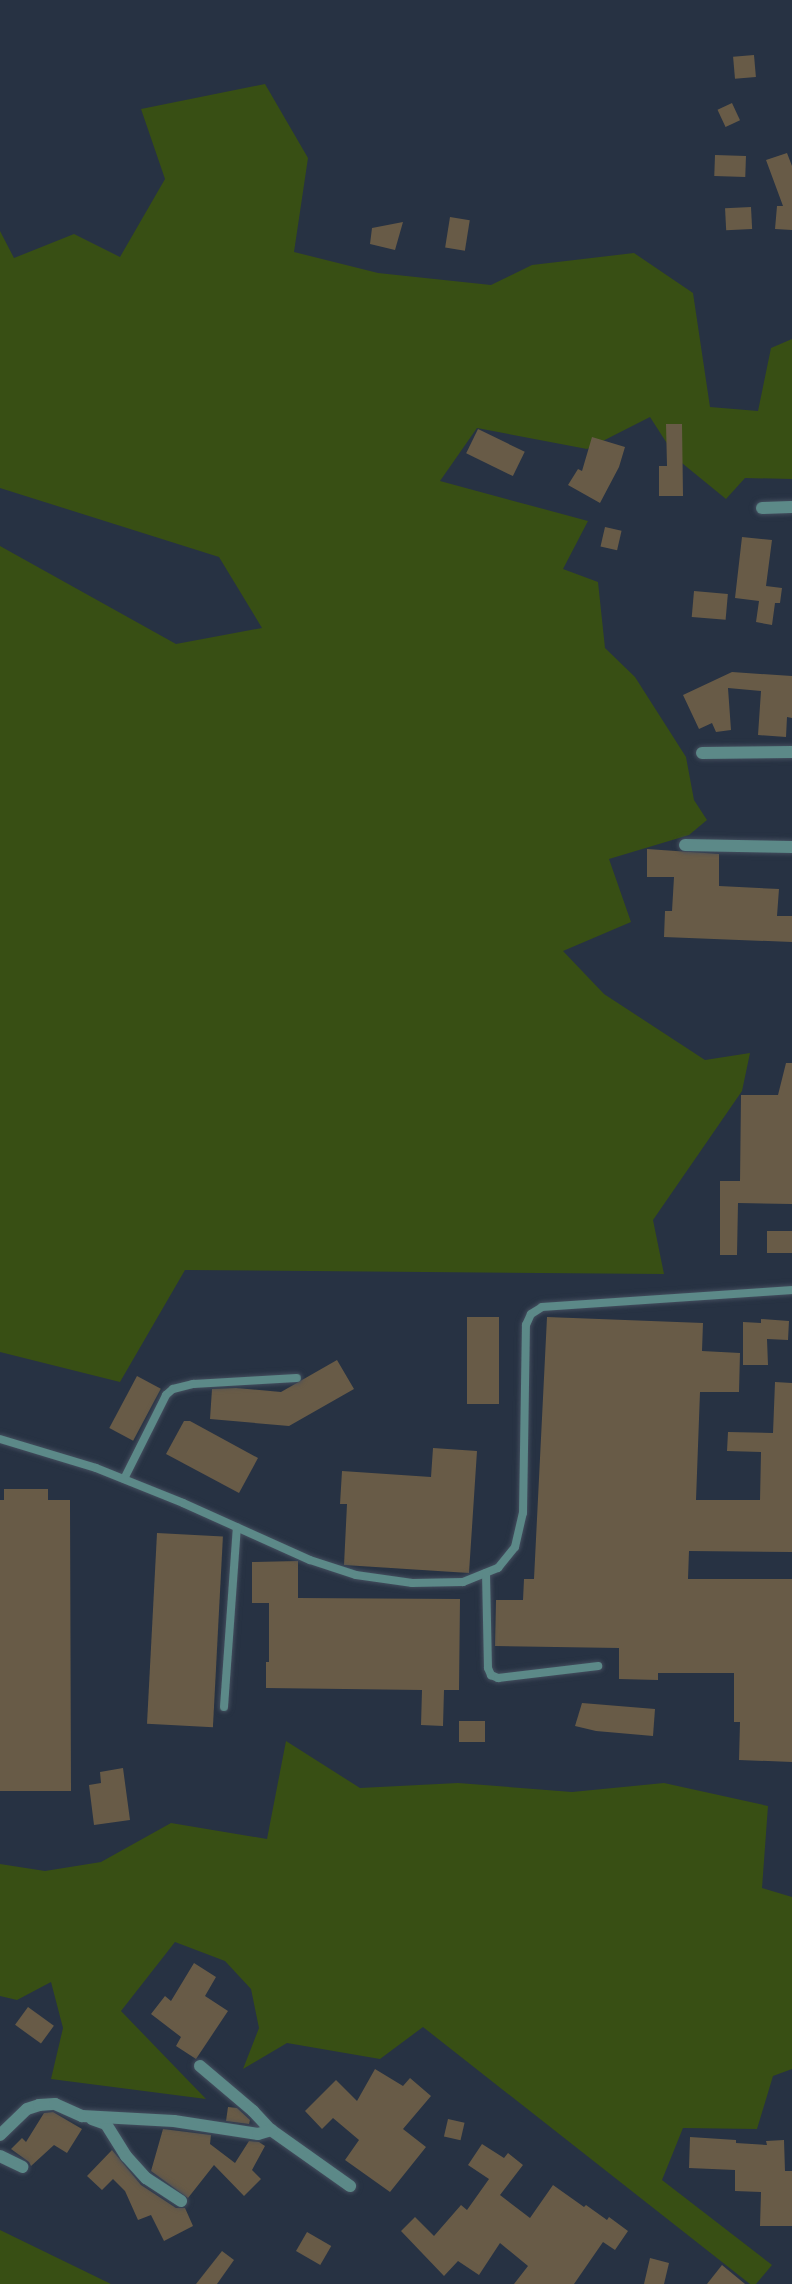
<!DOCTYPE html>
<html>
<head>
<meta charset="utf-8">
<style>
	body { margin:0 }
	#map { position:relative; width:792px; height:2284px; overflow:hidden; background:#273243; font-family:Arial,sans-serif }
	div>[style] { position:absolute }
	.green>* { inset:0; background:#384f14 }
	.building>* { inset:0; background:#685b47; transform-origin:0 0 }
	.roads { filter:drop-shadow(0 0 2px #444e5e) drop-shadow(0 0 2px #444e5e) }
	.lane>* { height:8px; margin:-4px; padding:0 4px; transform-origin:4px; border-radius:4px; background:#5c8988 }
	.street>* { height:12px; margin:-6px; padding:0 6px; transform-origin:6px; border-radius:6px; background:#5c8988 }
	span { translate:-50% -50%; white-space:nowrap; text-align:center; line-height:1.15; -webkit-text-stroke:6px #141a21; paint-order:stroke }
</style>
</head>
<body>
<div id="map">
	<div class="green">
		<div style="clip-path:polygon(265px 84px,308px 158px,294px 252px,378px 273px,491px 285px,532px 265px,634px 253px,693px 293px,710px 407px,758px 411px,771px 348px,792px 339px,792px 479px,745px 478px,726px 499px,677px 459px,650px 417px,587px 449px,477px 428px,440px 481px,588px 521px,563px 569px,598px 582px,605px 648px,635px 677px,686px 757px,694px 800px,707px 820px,689px 835px,609px 859px,631px 922px,563px 951px,604px 994px,705px 1060px,750px 1053px,742px 1091px,653px 1220px,664px 1274px,185px 1270px,120px 1382px,0 1352px,0 546px,176px 644px,262px 628px,219px 557px,0 488px,0 231px,14px 258px,74px 234px,120px 257px,165px 179px,141px 109px)"></div>
		<div style="clip-path:polygon(286px 1741px,360px 1788px,458px 1783px,572px 1792px,664px 1783px,768px 1806px,762px 1888px,792px 1897px,792px 2069px,773px 2076px,757px 2129px,683px 2128px,662px 2180px,772px 2265px,756px 2284px,750px 2284px,423px 2027px,380px 2059px,287px 2043px,243px 2069px,259px 2028px,251px 1989px,225px 1961px,175px 1942px,121px 2011px,206px 2099px,51px 2079px,63px 2028px,51px 1982px,17px 2000px,0 1996px,0 1864px,45px 1871px,101px 1862px,171px 1823px,267px 1839px)"></div>
		<div style="clip-path:polygon(0 2230px,111px 2284px,0 2284px)"></div>
	</div>
	<div class="building">
		<div style="left:754px;top:55px;width:22px;height:21px;rotate:85deg"></div>
		<div style="left:732px;top:103px;width:19px;height:16px;rotate:65deg"></div>
		<div style="clip-path:polygon(787px 153px,792px 166px,792px 230px,775px 229px,777px 206px,783px 206px,766px 160px)"></div>
		<div style="left:715px;top:155px;width:31px;height:21px;rotate:2deg"></div>
		<div style="left:751px;top:207px;width:22px;height:26px;rotate:87deg"></div>
		<div style="left:450px;top:217px;width:20px;height:31px;rotate:9deg"></div>
		<div style="clip-path:polygon(403px 222px,395px 250px,370px 244px,372px 228px)"></div>
		<div style="clip-path:polygon(666px 424px,682px 424px,683px 496px,659px 496px,659px 466px,667px 466px)"></div>
		<div style="left:478px;top:429px;width:52px;height:27px;rotate:26deg"></div>
		<div style="clip-path:polygon(592px 437px,625px 447px,619px 467px,600px 503px,568px 485px,578px 469px,582px 471px)"></div>
		<div style="left:605px;top:527px;width:17px;height:20px;rotate:13deg"></div>
		<div style="clip-path:polygon(742px 537px,772px 540px,766px 586px,782px 588px,780px 603px,775px 603px,772px 625px,756px 622px,759px 601px,735px 598px)"></div>
		<div style="left:694px;top:591px;width:34px;height:26px;rotate:5deg"></div>
		<div style="clip-path:polygon(732px 672px,792px 676px,792px 718px,787px 717px,786px 737px,758px 735px,761px 691px,728px 688px,731px 730px,716px 732px,712px 723px,699px 729px,683px 695px)"></div>
		<div style="clip-path:polygon(647px 849px,719px 854px,719px 886px,779px 889px,777px 916px,792px 916px,792px 942px,664px 937px,665px 911px,672px 911px,674px 877px,647px 877px)"></div>
		<div style="clip-path:polygon(786px 1063px,792px 1063px,792px 1204px,738px 1203px,737px 1255px,720px 1255px,720px 1181px,740px 1181px,741px 1095px,778px 1095px)"></div>
		<div style="left:767px;top:1231px;width:25px;height:22px"></div>
		<div style="left:467px;top:1317px;width:32px;height:87px"></div>
		<div style="clip-path:polygon(547px 1317px,703px 1323px,702px 1351px,740px 1353px,739px 1392px,700px 1392px,696px 1500px,760px 1500px,761px 1452px,727px 1451px,728px 1432px,773px 1433px,775px 1382px,792px 1383px,792px 1552px,689px 1551px,688px 1579px,792px 1579px,792px 1762px,739px 1760px,740px 1722px,734px 1722px,734px 1673px,658px 1673px,658px 1680px,619px 1679px,619px 1648px,495px 1646px,496px 1600px,523px 1600px,524px 1579px,534px 1579px)"></div>
		<div style="clip-path:polygon(761px 1319px,789px 1321px,788px 1340px,767px 1339px,768px 1365px,743px 1365px,743px 1322px,761px 1323px)"></div>
		<div style="clip-path:polygon(337px 1360px,354px 1389px,289px 1426px,210px 1419px,212px 1389px,236px 1388px,281px 1392px)"></div>
		<div style="left:137px;top:1376px;width:27px;height:59px;rotate:28deg"></div>
		<div style="clip-path:polygon(184px 1421px,190px 1421px,258px 1458px,239px 1493px,166px 1454px)"></div>
		<div style="clip-path:polygon(433px 1448px,477px 1451px,469px 1573px,344px 1565px,347px 1504px,340px 1504px,342px 1471px,431px 1477px)"></div>
		<div style="clip-path:polygon(4px 1489px,48px 1489px,48px 1500px,70px 1500px,71px 1791px,0 1791px,0 1500px,4px 1500px)"></div>
		<div style="left:157px;top:1533px;width:66px;height:191px;rotate:3deg"></div>
		<div style="clip-path:polygon(298px 1561px,298px 1598px,460px 1599px,459px 1690px,444px 1690px,443px 1726px,421px 1725px,422px 1690px,266px 1688px,266px 1662px,269px 1662px,269px 1603px,252px 1603px,252px 1562px)"></div>
		<div style="clip-path:polygon(582px 1703px,655px 1709px,653px 1736px,596px 1731px,575px 1726px)"></div>
		<div style="left:459px;top:1721px;width:26px;height:21px"></div>
		<div style="clip-path:polygon(123px 1768px,130px 1820px,94px 1825px,89px 1785px,101px 1783px,100px 1772px)"></div>
		<div style="clip-path:polygon(194px 1963px,216px 1977px,205px 1996px,228px 2011px,196px 2059px,176px 2046px,181px 2037px,151px 2014px,165px 1996px,171px 2001px)"></div>
		<div style="left:28px;top:2007px;width:32px;height:22px;rotate:36deg"></div>
		<div style="clip-path:polygon(375px 2069px,403px 2086px,410px 2078px,431px 2096px,403px 2129px,426px 2147px,390px 2192px,345px 2160px,359px 2140px,333px 2118px,322px 2129px,305px 2111px,336px 2080px,357px 2101px)"></div>
		<div style="clip-path:polygon(228px 2107px,237px 2108px,250px 2120px,249px 2124px,226px 2121px)"></div>
		<div style="clip-path:polygon(53px 2112px,82px 2129px,67px 2153px,54px 2145px,31px 2166px,29px 2162px,11px 2149px,22px 2138px,26px 2142px,44px 2113px)"></div>
		<div style="left:448px;top:2119px;width:17px;height:18px;rotate:13deg"></div>
		<div style="clip-path:polygon(163px 2129px,211px 2135px,210px 2144px,235px 2163px,249px 2141px,259px 2142px,265px 2146px,252px 2170px,261px 2179px,244px 2196px,214px 2165px,188px 2198px,151px 2171px)"></div>
		<div style="clip-path:polygon(690px 2137px,736px 2140px,736px 2143px,767px 2145px,766px 2141px,784px 2140px,785px 2171px,792px 2171px,792px 2226px,760px 2226px,761px 2192px,735px 2191px,735px 2170px,689px 2168px)"></div>
		<div style="clip-path:polygon(482px 2144px,504px 2158px,508px 2153px,523px 2165px,500px 2195px,530px 2218px,553px 2185px,584px 2207px,586px 2205px,607px 2220px,609px 2217px,628px 2231px,615px 2250px,603px 2242px,574px 2284px,514px 2284px,528px 2266px,500px 2243px,479px 2275px,458px 2261px,444px 2276px,401px 2231px,415px 2217px,434px 2236px,461px 2205px,467px 2210px,489px 2179px,468px 2165px)"></div>
		<div style="clip-path:polygon(112px 2150px,141px 2185px,176px 2208px,185px 2208px,193px 2226px,164px 2241px,151px 2215px,138px 2220px,125px 2191px,113px 2179px,102px 2190px,87px 2176px)"></div>
		<div style="left:307px;top:2232px;width:28px;height:22px;rotate:30deg"></div>
		<div style="clip-path:polygon(222px 2251px,234px 2260px,217px 2284px,196px 2284px)"></div>
		<div style="clip-path:polygon(650px 2258px,669px 2263px,664px 2284px,644px 2284px)"></div>
		<div style="clip-path:polygon(722px 2265px,745px 2284px,707px 2284px)"></div>
	</div>
	<div class="roads">
		<div class="lane">
			<div style="left:0;top:1439px;width:100px;rotate:16.8deg"></div>
			<div style="left:96px;top:1468px;width:94px;rotate:21.9deg"></div>
			<div style="left:183px;top:1503px;width:139px;rotate:24.2deg"></div>
			<div style="left:310px;top:1560px;width:48px;rotate:18.1deg"></div>
			<div style="left:356px;top:1575px;width:57px;rotate:8.1deg"></div>
			<div style="left:412px;top:1583px;width:51px;rotate:-1.1deg"></div>
			<div style="left:463px;top:1582px;width:38px;rotate:-22deg"></div>
			<div style="left:498px;top:1568px;width:27px;rotate:-51deg"></div>
			<div style="left:515px;top:1547px;width:35px;rotate:-77deg"></div>
			<div style="left:523px;top:1513px;width:188px;rotate:-89.1deg"></div>
			<div style="left:526px;top:1325px;width:12px;rotate:-66deg"></div>
			<div style="left:531px;top:1314px;width:13px;rotate:-32deg"></div>
			<div style="left:542px;top:1307px;width:251px;rotate:-3.9deg"></div>
			<div style="left:124px;top:1479px;width:94px;rotate:-63.4deg"></div>
			<div style="left:166px;top:1395px;width:9px;rotate:-41deg"></div>
			<div style="left:173px;top:1389px;width:21px;rotate:-14deg"></div>
			<div style="left:193px;top:1384px;width:104px;rotate:-3.3deg"></div>
			<div style="left:486px;top:1573px;width:95px;rotate:88.8deg"></div>
			<div style="left:488px;top:1668px;width:8px;rotate:67deg"></div>
			<div style="left:491px;top:1675px;width:8px;rotate:23deg"></div>
			<div style="left:498px;top:1678px;width:101px;rotate:-6.8deg"></div>
			<div style="left:224px;top:1707px;width:180px;rotate:-85.9deg"></div>
		</div>
		<div class="street">
			<div style="left:762px;top:508px;width:30px;rotate:-2deg"></div>
			<div style="left:702px;top:753px;width:90px;rotate:-0.6deg"></div>
			<div style="left:685px;top:845px;width:107px;rotate:1.1deg"></div>
			<div style="left:200px;top:2066px;width:70px;rotate:40.3deg"></div>
			<div style="left:253px;top:2111px;width:26px;rotate:47deg"></div>
			<div style="left:271px;top:2130px;width:97px;rotate:35.3deg"></div>
			<div style="left:92px;top:2119px;width:15px;rotate:20deg"></div>
			<div style="left:106px;top:2124px;width:38px;rotate:58deg"></div>
			<div style="left:126px;top:2156px;width:30px;rotate:48deg"></div>
			<div style="left:146px;top:2178px;width:42px;rotate:33.3deg"></div>
			<div style="left:0;top:2135px;width:37px;rotate:-44deg"></div>
			<div style="left:27px;top:2109px;width:13px;rotate:-18deg"></div>
			<div style="left:39px;top:2105px;width:16px;rotate:-4deg"></div>
			<div style="left:55px;top:2104px;width:30px;rotate:24deg"></div>
			<div style="left:82px;top:2116px;width:92px;rotate:3.1deg"></div>
			<div style="left:174px;top:2121px;width:85px;rotate:8.8deg"></div>
			<div style="left:258px;top:2134px;width:14px;rotate:-17deg"></div>
			<div style="left:0;top:2156px;width:25px;rotate:26deg"></div>
		</div>
	</div>
</div>
</body>
</html>
